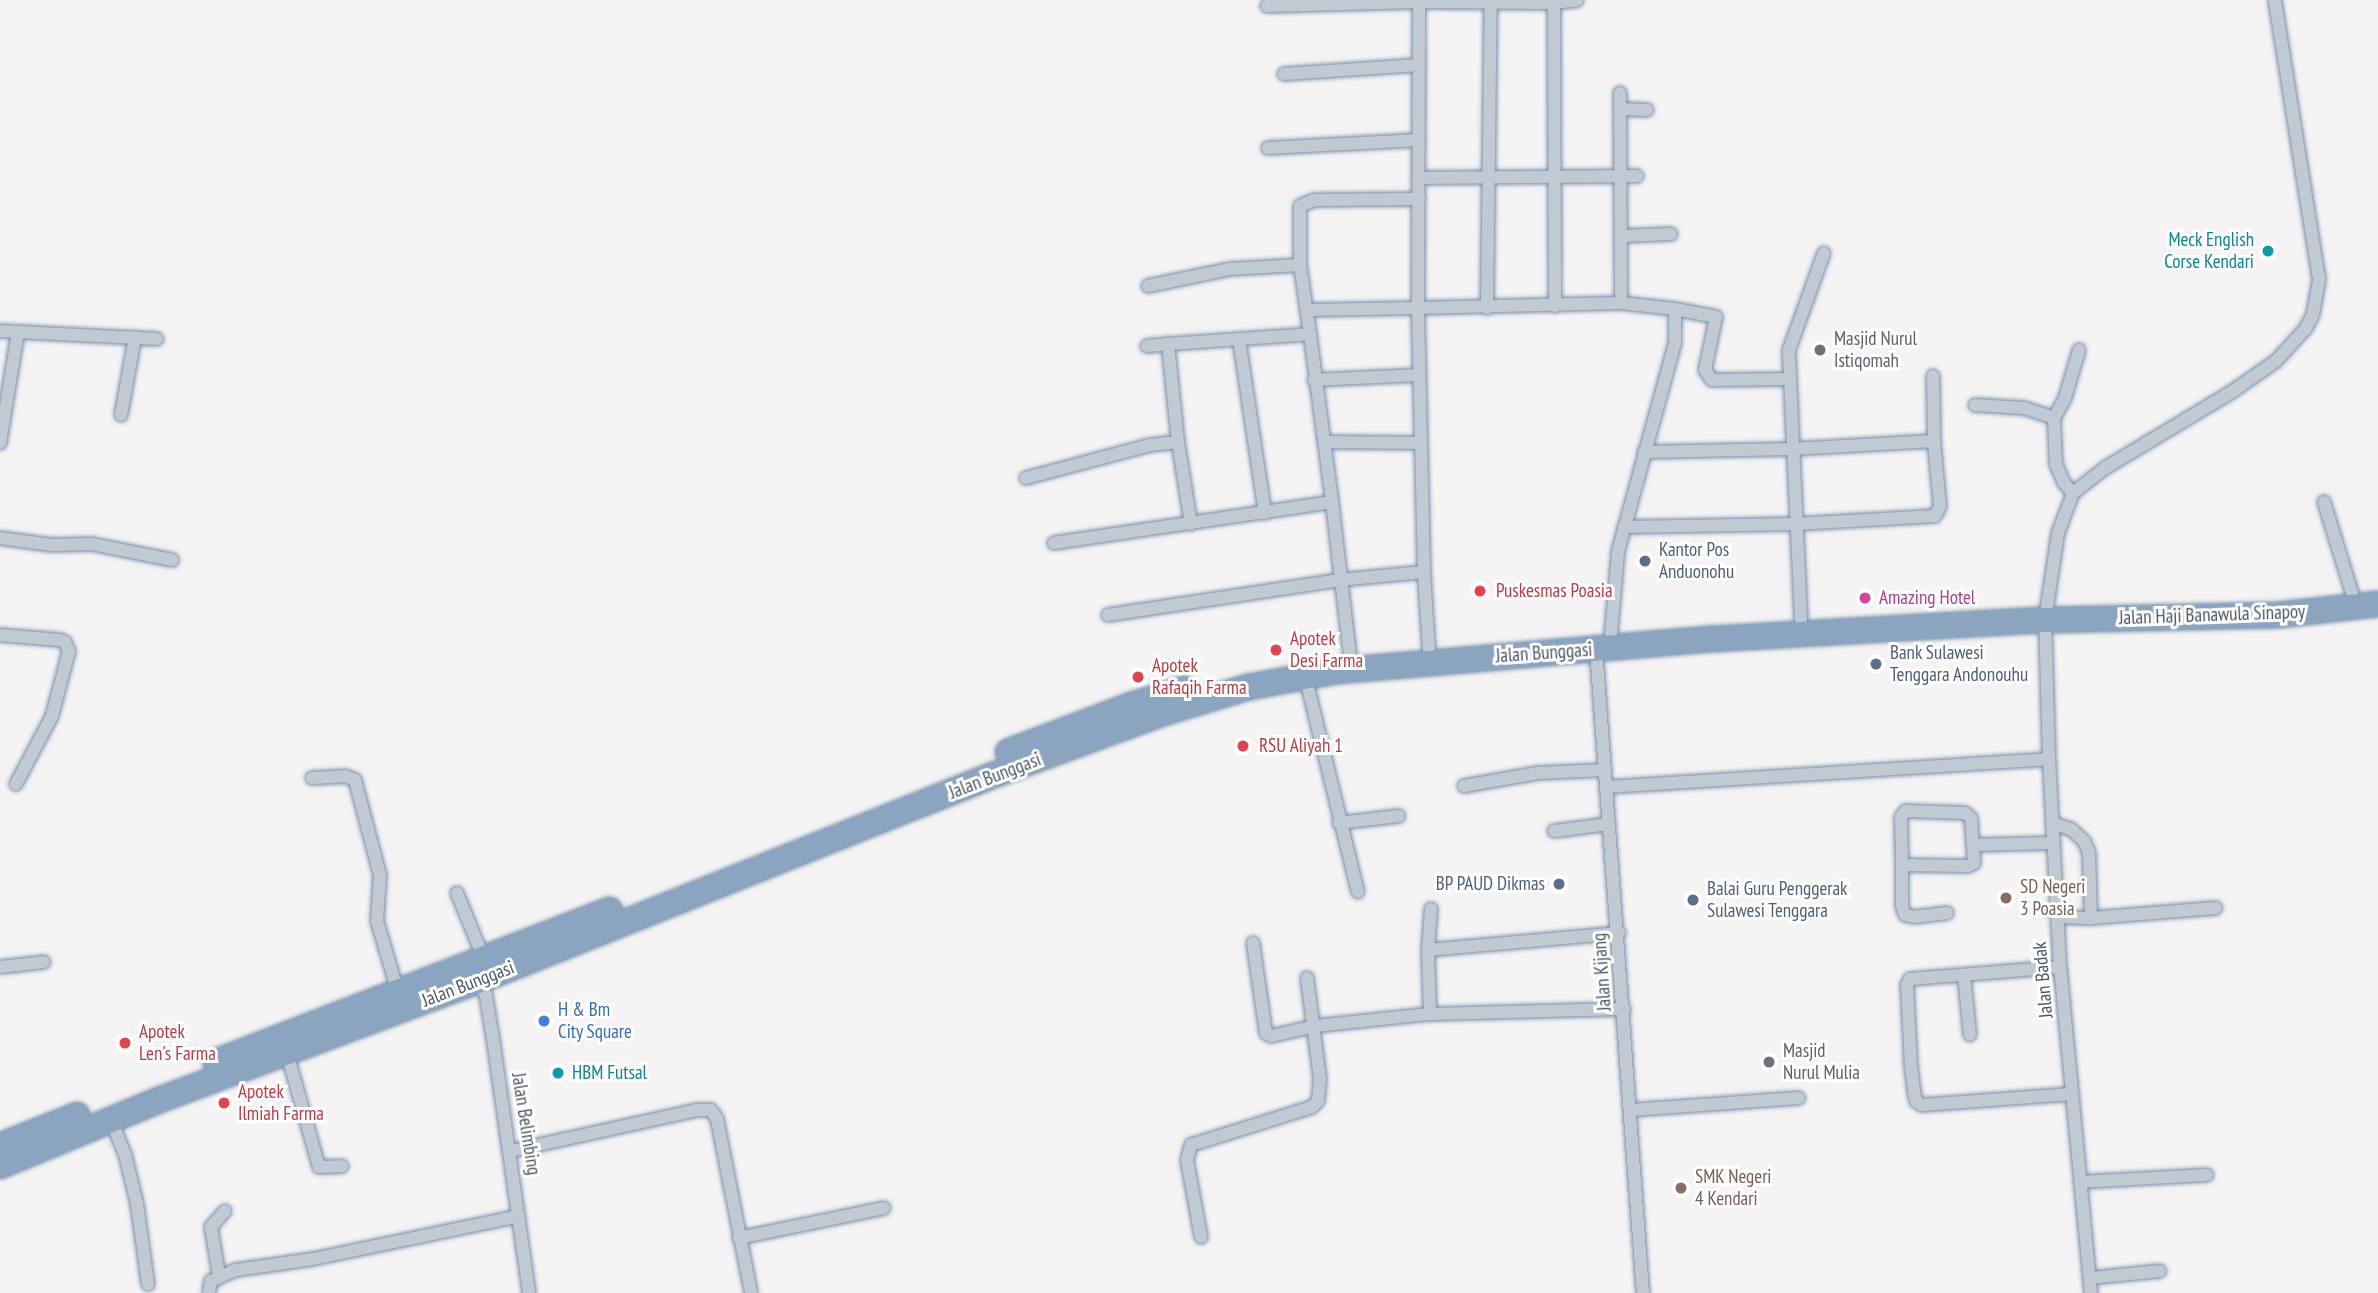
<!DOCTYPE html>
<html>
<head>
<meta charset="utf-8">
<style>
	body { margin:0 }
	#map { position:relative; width:2378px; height:1293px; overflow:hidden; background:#f5f3f3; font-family:"PT Sans Narrow",sans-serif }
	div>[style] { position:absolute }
	.roads { filter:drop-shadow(0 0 2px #7690ad) drop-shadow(0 0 2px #7690ad) }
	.street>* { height:12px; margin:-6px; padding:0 6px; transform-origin:6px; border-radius:6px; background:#c1cad2 }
	.highway>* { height:24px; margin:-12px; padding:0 12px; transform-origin:12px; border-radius:12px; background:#8ba5c1 }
	.dots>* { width:19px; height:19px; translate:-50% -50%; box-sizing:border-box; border:4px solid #fff; border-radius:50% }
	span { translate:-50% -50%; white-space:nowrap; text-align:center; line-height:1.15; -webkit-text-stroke:6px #fff; paint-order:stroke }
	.culture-label { font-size:19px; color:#0d838f }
	.right { translate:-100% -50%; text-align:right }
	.left { translate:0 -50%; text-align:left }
	.worship-label { font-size:19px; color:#5b616d }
	.service-label { font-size:19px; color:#4e5e75 }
	.health-label { font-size:19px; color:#be3a42 }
	.hotel-label { font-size:19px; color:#b23c85 }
	.street-label { font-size:19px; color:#4a5661 }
	.education-label { font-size:19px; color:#785e54 }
	.shop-label { font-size:19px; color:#366cbe }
</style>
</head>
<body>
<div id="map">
	<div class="roads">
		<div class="street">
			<div style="left:1554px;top:3px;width:303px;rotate:89.8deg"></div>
			<div style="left:1267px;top:6px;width:152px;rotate:-1.5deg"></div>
			<div style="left:1419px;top:2px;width:135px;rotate:0.4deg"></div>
			<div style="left:1554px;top:3px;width:23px;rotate:-7deg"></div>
			<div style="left:1284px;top:74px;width:135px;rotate:-3.8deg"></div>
			<div style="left:1620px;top:93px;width:210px;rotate:89.7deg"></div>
			<div style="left:1620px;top:109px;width:27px;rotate:2deg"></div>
			<div style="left:1268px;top:148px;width:151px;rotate:-3deg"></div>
			<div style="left:1419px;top:178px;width:218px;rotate:-0.5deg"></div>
			<div style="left:1621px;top:236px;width:50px;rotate:-2.3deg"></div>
			<div style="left:1148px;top:286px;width:84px;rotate:-11.7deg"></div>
			<div style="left:1230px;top:269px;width:70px;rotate:-3.3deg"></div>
			<div style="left:1487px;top:308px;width:308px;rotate:-89.3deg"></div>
			<div style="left:1675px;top:309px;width:42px;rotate:11deg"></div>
			<div style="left:1716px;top:317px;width:54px;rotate:101.7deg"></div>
			<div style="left:1705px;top:370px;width:12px;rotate:55deg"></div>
			<div style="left:1712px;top:380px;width:78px;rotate:-0.7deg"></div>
			<div style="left:1307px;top:310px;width:111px;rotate:-1deg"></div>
			<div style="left:1418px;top:308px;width:308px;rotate:-89.8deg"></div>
			<div style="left:0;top:331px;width:157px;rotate:2.9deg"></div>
			<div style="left:1310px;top:334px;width:70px;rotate:-98.2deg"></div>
			<div style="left:1300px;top:265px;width:59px;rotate:-90deg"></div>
			<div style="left:1300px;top:206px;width:15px;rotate:-23deg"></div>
			<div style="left:1314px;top:200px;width:105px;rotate:-0.5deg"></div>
			<div style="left:1239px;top:339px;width:176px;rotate:81.5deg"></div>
			<div style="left:1147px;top:346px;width:21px;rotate:-5deg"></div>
			<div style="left:1933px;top:376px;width:65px;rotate:89.1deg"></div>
			<div style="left:1314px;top:380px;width:105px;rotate:-2.7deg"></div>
			<div style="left:1975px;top:405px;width:49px;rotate:3.5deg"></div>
			<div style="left:2024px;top:408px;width:32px;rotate:18deg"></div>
			<div style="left:121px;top:415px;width:79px;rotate:-79.8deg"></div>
			<div style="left:1178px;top:442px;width:99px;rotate:-95.8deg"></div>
			<div style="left:1168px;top:344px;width:142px;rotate:-4deg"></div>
			<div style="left:1310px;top:334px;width:169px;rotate:82.5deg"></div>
			<div style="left:1324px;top:442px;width:97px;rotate:0.6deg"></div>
			<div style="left:0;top:443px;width:112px;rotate:-80.8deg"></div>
			<div style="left:1026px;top:478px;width:128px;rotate:-14.9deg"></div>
			<div style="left:1150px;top:445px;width:28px;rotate:-6deg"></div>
			<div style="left:1178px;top:442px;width:83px;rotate:81deg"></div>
			<div style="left:2073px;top:493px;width:13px;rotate:-132deg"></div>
			<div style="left:2064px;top:483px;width:21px;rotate:-113deg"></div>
			<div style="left:2056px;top:464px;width:46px;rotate:-92.5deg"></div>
			<div style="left:2054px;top:418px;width:23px;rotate:-61deg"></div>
			<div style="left:2065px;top:398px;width:50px;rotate:-73.7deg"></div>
			<div style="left:2324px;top:502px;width:98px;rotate:72.9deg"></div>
			<div style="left:1624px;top:527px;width:172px;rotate:-1deg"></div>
			<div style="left:1796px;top:524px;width:139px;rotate:-3.3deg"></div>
			<div style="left:1935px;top:516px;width:11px;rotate:-63deg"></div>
			<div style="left:1940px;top:506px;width:65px;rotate:-95.3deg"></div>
			<div style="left:1934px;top:441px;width:143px;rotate:176.8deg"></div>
			<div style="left:1791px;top:449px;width:147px;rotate:178.8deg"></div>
			<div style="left:0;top:538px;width:52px;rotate:7.7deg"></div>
			<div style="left:52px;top:545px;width:40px;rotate:-1.4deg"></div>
			<div style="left:92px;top:544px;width:82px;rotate:11.3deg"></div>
			<div style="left:1054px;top:543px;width:281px;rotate:-8.4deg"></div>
			<div style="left:1332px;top:502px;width:155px;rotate:83.3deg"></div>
			<div style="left:1108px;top:615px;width:234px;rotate:-8.6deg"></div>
			<div style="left:1339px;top:580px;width:85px;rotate:-5.4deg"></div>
			<div style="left:1801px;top:619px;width:269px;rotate:-92.6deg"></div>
			<div style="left:1789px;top:350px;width:103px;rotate:-70.2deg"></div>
			<div style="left:0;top:635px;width:60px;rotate:4.8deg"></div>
			<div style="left:60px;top:640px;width:5px;rotate:22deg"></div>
			<div style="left:65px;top:642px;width:10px;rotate:66deg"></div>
			<div style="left:69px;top:651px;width:67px;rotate:104.7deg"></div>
			<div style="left:52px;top:716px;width:77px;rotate:117.9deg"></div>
			<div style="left:1596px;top:649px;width:646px;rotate:85.83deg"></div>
			<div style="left:1429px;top:650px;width:78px;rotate:-93.7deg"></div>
			<div style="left:1424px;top:572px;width:264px;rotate:-91.3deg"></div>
			<div style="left:1418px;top:308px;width:203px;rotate:-1.4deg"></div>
			<div style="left:1621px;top:303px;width:54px;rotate:6.3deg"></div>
			<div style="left:1675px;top:309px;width:34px;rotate:90deg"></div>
			<div style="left:1675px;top:343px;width:217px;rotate:105.3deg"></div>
			<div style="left:1618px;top:552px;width:81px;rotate:94.9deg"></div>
			<div style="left:1305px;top:675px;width:223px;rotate:76.3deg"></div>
			<div style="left:312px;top:778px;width:33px;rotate:-3deg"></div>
			<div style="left:345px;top:776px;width:11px;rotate:22deg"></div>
			<div style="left:355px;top:780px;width:98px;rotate:75.3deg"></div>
			<div style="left:380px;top:875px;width:46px;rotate:93.7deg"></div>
			<div style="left:377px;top:921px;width:74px;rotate:73.5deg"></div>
			<div style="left:1464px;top:786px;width:75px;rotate:-10deg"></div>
			<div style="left:1538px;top:773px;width:67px;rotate:-2.6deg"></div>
			<div style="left:1607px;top:787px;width:443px;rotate:-3.6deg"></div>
			<div style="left:1339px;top:823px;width:60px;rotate:-6.7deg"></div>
			<div style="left:2052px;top:823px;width:20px;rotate:18deg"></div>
			<div style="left:2071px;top:829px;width:18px;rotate:43deg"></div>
			<div style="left:2084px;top:841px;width:13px;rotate:67deg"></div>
			<div style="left:2089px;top:853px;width:65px;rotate:88.2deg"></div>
			<div style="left:2091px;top:918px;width:125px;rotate:-4.6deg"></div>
			<div style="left:1554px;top:831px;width:55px;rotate:-7.3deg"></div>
			<div style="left:1902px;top:865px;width:48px;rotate:-91.2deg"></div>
			<div style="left:1901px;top:817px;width:8px;rotate:-50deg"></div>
			<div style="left:1906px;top:811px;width:59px;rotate:1.9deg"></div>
			<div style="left:1965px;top:813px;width:8px;rotate:40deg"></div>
			<div style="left:1971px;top:818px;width:27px;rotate:86deg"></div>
			<div style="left:457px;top:893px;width:71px;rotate:67.8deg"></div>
			<div style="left:1431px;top:909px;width:41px;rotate:94.2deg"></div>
			<div style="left:1428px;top:950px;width:192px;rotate:-5.1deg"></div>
			<div style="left:1947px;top:913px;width:31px;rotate:173deg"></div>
			<div style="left:1916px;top:917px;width:11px;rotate:-170deg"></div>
			<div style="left:1905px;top:915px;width:9px;rotate:-108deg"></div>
			<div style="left:1902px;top:906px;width:41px;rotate:-90deg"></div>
			<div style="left:1902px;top:865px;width:66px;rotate:0.9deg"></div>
			<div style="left:1968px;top:866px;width:7px;rotate:-27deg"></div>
			<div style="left:1974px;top:863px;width:18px;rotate:-93deg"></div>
			<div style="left:1973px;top:845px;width:80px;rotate:-1.4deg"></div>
			<div style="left:2057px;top:917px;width:34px;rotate:2deg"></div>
			<div style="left:1253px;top:943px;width:91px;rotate:81.8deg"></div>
			<div style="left:1266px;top:1033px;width:6px;rotate:31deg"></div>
			<div style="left:1271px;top:1036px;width:45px;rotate:-12.8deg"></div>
			<div style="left:1315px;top:1026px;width:116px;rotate:-6deg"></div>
			<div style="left:1430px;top:1014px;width:194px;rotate:-1.5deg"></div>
			<div style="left:1428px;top:950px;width:64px;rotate:88.2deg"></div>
			<div style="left:0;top:967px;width:44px;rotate:-6.5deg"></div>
			<div style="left:2060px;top:967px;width:150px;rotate:175.4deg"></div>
			<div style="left:1910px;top:979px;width:7px;rotate:117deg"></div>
			<div style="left:1907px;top:985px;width:81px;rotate:87.2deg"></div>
			<div style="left:1911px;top:1066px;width:26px;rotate:83deg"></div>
			<div style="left:1914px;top:1092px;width:9px;rotate:77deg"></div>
			<div style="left:1916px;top:1101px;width:7px;rotate:34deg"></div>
			<div style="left:1922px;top:1105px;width:150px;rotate:-4.2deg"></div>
			<div style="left:1964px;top:975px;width:60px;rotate:84.3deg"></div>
			<div style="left:477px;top:978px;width:20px;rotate:63deg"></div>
			<div style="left:486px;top:996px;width:44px;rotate:80.8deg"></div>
			<div style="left:493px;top:1039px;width:257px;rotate:81.9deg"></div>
			<div style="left:287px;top:1053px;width:118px;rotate:74.3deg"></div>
			<div style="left:319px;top:1167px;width:23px;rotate:-2deg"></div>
			<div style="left:1631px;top:1110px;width:168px;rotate:-4.1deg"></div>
			<div style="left:111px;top:1120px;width:37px;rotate:68deg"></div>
			<div style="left:125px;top:1154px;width:51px;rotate:76.5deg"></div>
			<div style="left:137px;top:1204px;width:81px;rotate:82.2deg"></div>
			<div style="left:511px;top:1151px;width:190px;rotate:-12.4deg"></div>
			<div style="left:697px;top:1110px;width:14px"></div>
			<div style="left:711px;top:1110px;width:11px;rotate:56deg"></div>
			<div style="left:717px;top:1119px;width:177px;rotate:78.9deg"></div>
			<div style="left:2081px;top:1182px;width:126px;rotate:-3.2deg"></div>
			<div style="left:1201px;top:1237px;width:78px;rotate:-100.3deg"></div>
			<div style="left:1187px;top:1160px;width:16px;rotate:-75deg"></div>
			<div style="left:1191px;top:1145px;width:127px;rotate:-17.4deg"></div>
			<div style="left:1312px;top:1107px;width:8px;rotate:-45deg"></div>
			<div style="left:1318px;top:1101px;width:22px;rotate:-85deg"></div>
			<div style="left:1320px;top:1079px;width:102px;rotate:-97.3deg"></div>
			<div style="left:739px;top:1238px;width:148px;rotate:-11.7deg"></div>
			<div style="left:219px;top:1275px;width:49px;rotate:-99.5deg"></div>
			<div style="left:211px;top:1227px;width:21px;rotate:-49deg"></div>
			<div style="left:2090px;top:1278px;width:70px;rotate:-5.7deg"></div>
			<div style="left:209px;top:1293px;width:12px;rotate:-81deg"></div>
			<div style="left:211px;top:1281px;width:27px;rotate:-24deg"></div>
			<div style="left:236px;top:1270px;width:78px;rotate:-8.1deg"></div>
			<div style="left:313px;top:1259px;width:210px;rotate:-11.8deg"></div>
			<div style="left:2091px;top:1293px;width:327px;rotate:-95.4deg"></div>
			<div style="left:2060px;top:967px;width:208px;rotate:-93deg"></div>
			<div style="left:2049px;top:759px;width:139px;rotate:-91.6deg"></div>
			<div style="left:2045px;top:620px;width:88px;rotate:-81.5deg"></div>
			<div style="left:2058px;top:533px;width:43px;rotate:-69.4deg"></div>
			<div style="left:2073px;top:493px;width:41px;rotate:-38deg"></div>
			<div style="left:2105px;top:468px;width:149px;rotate:-31deg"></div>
			<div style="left:2233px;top:391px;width:52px;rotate:-34.9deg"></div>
			<div style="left:2276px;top:361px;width:45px;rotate:-47.7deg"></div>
			<div style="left:2306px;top:328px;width:16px;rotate:-63deg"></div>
			<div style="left:2313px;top:314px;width:36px;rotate:-80deg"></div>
			<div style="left:2319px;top:279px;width:282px;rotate:-99deg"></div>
		</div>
		<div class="highway">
			<div style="left:1008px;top:752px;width:133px;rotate:-20.8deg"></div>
			<div style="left:1132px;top:705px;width:54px;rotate:-17.1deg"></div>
			<div style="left:216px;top:1062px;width:422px;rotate:-21.1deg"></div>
			<div style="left:0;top:1146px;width:83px;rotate:-21.9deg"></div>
			<div style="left:0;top:1166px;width:172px;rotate:-22.5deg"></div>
			<div style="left:159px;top:1100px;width:340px;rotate:-20.5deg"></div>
			<div style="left:478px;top:981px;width:552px;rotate:-21.78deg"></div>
			<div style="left:991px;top:776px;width:186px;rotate:-20.1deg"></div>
			<div style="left:1166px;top:712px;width:87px;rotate:-16.8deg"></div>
			<div style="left:1249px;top:687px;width:88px;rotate:-10.4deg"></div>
			<div style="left:1336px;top:671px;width:378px;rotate:-4.9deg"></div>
			<div style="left:1713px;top:639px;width:333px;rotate:-3.3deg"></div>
			<div style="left:2045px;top:620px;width:233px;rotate:-1.2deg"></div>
			<div style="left:2278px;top:615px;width:101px;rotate:-6.3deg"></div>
		</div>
	</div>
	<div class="dots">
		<div style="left:2268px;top:251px;background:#0f9aa8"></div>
		<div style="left:1820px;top:350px;background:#6b7280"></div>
		<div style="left:1645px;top:561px;background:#5c6f8a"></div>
		<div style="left:1480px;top:591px;background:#e0444e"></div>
		<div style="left:1865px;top:598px;background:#d1479c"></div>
		<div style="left:1276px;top:650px;background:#e0444e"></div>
		<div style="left:1876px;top:664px;background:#5c6f8a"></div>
		<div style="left:1138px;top:677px;background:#e0444e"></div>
		<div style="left:1243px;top:746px;background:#e0444e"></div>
		<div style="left:1559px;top:884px;background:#5c6f8a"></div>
		<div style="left:2006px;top:898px;background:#8d6e63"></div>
		<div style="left:1693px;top:900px;background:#5c6f8a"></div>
		<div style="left:544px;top:1021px;background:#3f7fe0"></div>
		<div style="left:125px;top:1043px;background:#e0444e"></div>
		<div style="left:1769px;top:1062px;background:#6b7280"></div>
		<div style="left:558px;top:1073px;background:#0f9aa8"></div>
		<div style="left:224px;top:1103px;background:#e0444e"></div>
		<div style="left:1681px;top:1188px;background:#8d6e63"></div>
	</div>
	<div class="culture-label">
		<span class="right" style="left:2254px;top:251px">Meck English<br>Corse Kendari</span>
		<span class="left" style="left:572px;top:1073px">HBM Futsal</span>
	</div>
	<div class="worship-label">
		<span class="left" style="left:1834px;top:350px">Masjid Nurul<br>Istiqomah</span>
		<span class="left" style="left:1783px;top:1062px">Masjid<br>Nurul Mulia</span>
	</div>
	<div class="service-label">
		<span class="left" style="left:1659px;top:561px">Kantor Pos<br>Anduonohu</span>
		<span class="left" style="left:1890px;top:664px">Bank Sulawesi<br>Tenggara Andonouhu</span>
		<span class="right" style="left:1545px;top:884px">BP PAUD Dikmas</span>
		<span class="left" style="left:1707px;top:900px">Balai Guru Penggerak<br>Sulawesi Tenggara</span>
	</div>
	<div class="health-label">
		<span class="left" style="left:1496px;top:591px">Puskesmas Poasia</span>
		<span class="left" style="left:1290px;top:650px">Apotek<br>Desi Farma</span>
		<span class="left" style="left:1152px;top:677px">Apotek<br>Rafaqih Farma</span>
		<span class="left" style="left:1259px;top:746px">RSU Aliyah 1</span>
		<span class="left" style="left:139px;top:1043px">Apotek<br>Len's Farma</span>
		<span class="left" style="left:238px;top:1103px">Apotek<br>Ilmiah Farma</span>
	</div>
	<div class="hotel-label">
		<span class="left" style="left:1879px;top:598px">Amazing Hotel</span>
	</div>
	<div class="street-label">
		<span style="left:2212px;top:615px;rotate:-2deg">Jalan Haji Banawula Sinapoy</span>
		<span style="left:1544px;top:653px;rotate:-4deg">Jalan Bunggasi</span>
		<span style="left:995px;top:776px;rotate:-21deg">Jalan Bunggasi</span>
		<span style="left:1602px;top:972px;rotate:-94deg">Jalan Kijang</span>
		<span style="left:2043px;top:980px;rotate:-95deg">Jalan Badak</span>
		<span style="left:468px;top:984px;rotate:-21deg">Jalan Bunggasi</span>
		<span style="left:526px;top:1124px;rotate:81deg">Jalan Belimbing</span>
	</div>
	<div class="education-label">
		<span class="left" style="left:2020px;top:898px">SD Negeri<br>3 Poasia</span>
		<span class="left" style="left:1695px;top:1188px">SMK Negeri<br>4 Kendari</span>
	</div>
	<div class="shop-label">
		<span class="left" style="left:558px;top:1021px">H &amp; Bm<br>City Square</span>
	</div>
</div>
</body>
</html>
